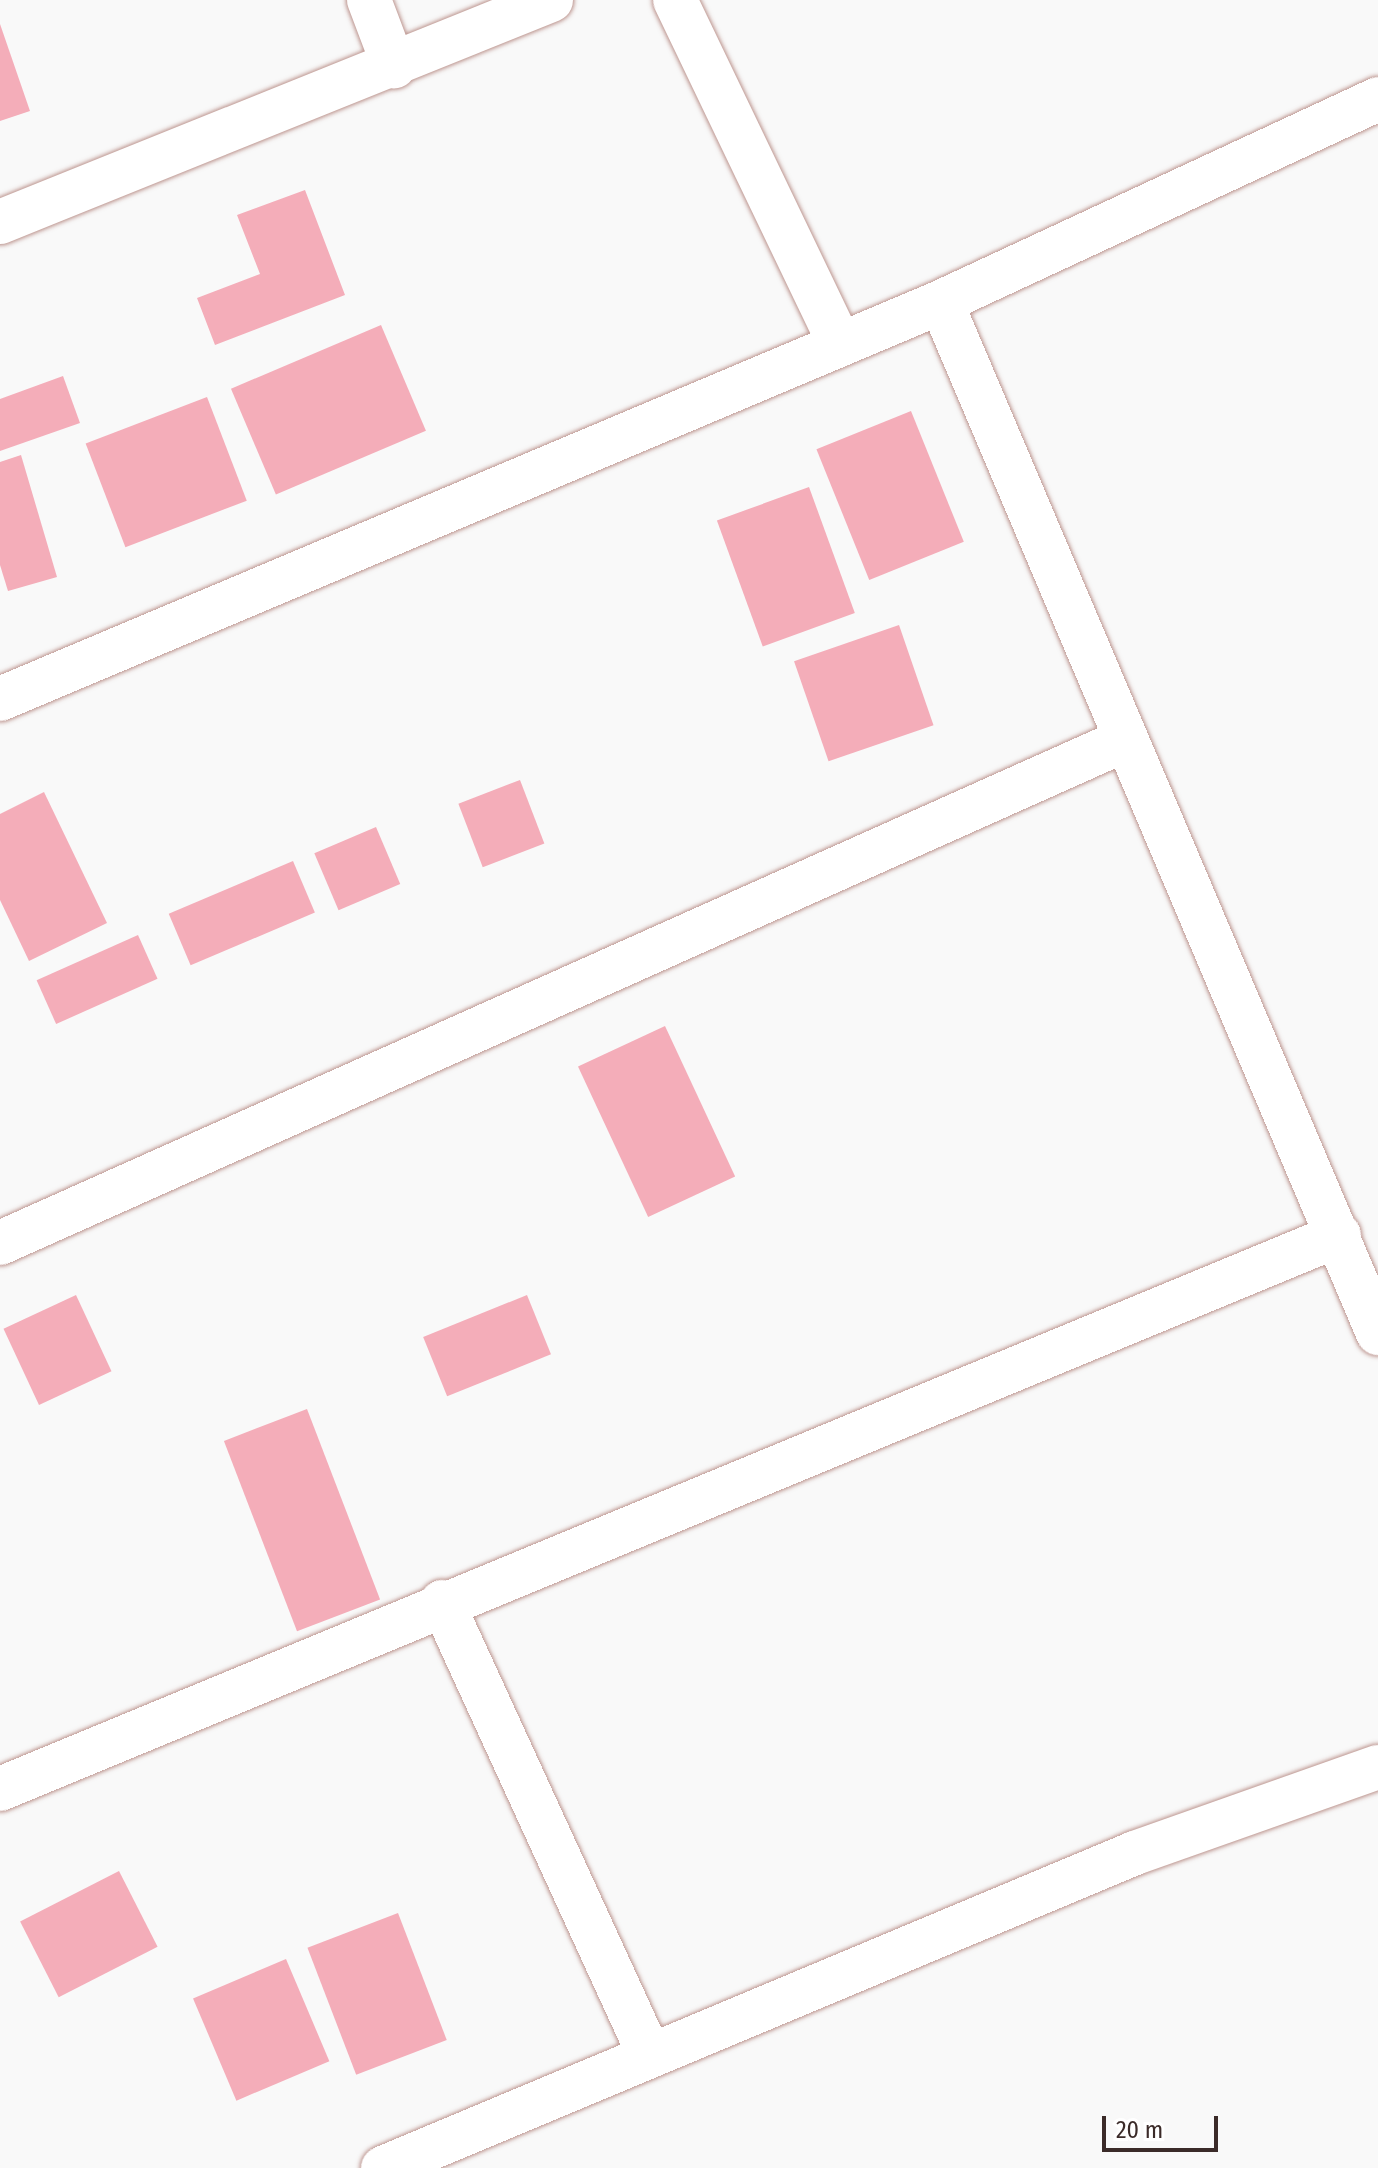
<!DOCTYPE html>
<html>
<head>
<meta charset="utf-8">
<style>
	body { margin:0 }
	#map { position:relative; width:1378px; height:2168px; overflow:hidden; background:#f9f9f9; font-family:"Fira Sans Condensed",sans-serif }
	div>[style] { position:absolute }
	.building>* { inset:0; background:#f4adb9; transform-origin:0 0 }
	.roads { filter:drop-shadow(0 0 2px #bd9690) drop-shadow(0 0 2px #bd9690) }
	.minor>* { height:44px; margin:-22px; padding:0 22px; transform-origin:22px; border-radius:22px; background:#fff }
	span { translate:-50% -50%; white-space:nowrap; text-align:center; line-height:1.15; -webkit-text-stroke:6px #fff; paint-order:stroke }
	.scale { position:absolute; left:1102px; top:2116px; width:116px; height:36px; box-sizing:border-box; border:4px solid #3b2b29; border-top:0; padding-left:10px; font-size:24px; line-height:28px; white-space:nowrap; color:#3b2b29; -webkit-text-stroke:6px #fff; paint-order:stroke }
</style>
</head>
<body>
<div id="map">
	<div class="building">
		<div style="clip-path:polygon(0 24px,30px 111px,0 121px)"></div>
		<div style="clip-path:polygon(305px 190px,345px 295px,215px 345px,197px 298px,260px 274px,237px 215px)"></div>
		<div style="left:381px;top:325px;width:115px;height:163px;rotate:67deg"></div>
		<div style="clip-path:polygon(63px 376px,80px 423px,0 451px,0 399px)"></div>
		<div style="left:207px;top:397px;width:111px;height:130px;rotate:69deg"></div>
		<div style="left:911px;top:411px;width:141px;height:102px;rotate:68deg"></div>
		<div style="clip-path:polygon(21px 455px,57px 577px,8px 591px,0 565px,0 462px)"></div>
		<div style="left:809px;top:487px;width:134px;height:98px;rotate:70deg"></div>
		<div style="left:899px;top:625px;width:106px;height:111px;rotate:71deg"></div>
		<div style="left:520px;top:780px;width:68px;height:66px;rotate:69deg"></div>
		<div style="clip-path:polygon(44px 792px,107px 923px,29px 961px,0 900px,0 814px)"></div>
		<div style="left:376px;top:827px;width:62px;height:67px;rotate:67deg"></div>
		<div style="left:293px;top:861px;width:56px;height:135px;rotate:67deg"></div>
		<div style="left:138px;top:935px;width:48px;height:111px;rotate:66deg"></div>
		<div style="left:665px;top:1026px;width:166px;height:96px;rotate:65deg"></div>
		<div style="left:76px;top:1295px;width:84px;height:80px;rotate:65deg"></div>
		<div style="left:527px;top:1295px;width:64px;height:112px;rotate:68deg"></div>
		<div style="left:307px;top:1409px;width:204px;height:89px;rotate:69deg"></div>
		<div style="left:119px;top:1871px;width:85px;height:111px;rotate:63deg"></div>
		<div style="left:398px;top:1913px;width:136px;height:97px;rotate:69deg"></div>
		<div style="left:286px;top:1959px;width:111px;height:101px;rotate:67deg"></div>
	</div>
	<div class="roads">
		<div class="minor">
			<div style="left:369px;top:0;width:71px;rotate:69.3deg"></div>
			<div style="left:675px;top:0;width:382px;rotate:64.4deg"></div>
			<div style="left:0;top:222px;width:594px;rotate:-21.94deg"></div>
			<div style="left:941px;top:302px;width:1120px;rotate:67.03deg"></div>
			<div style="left:0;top:699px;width:1021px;rotate:-22.87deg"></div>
			<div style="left:941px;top:302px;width:482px;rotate:-24.9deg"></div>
			<div style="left:0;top:1243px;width:1230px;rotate:-24.09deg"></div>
			<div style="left:442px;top:1602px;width:498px;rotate:65.4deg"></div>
			<div style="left:0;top:1789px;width:1449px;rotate:-22.48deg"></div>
			<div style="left:383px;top:2168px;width:815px;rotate:-22.73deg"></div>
			<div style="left:1135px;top:1853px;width:258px;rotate:-19.5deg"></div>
		</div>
	</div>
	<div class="scale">20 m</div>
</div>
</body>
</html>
